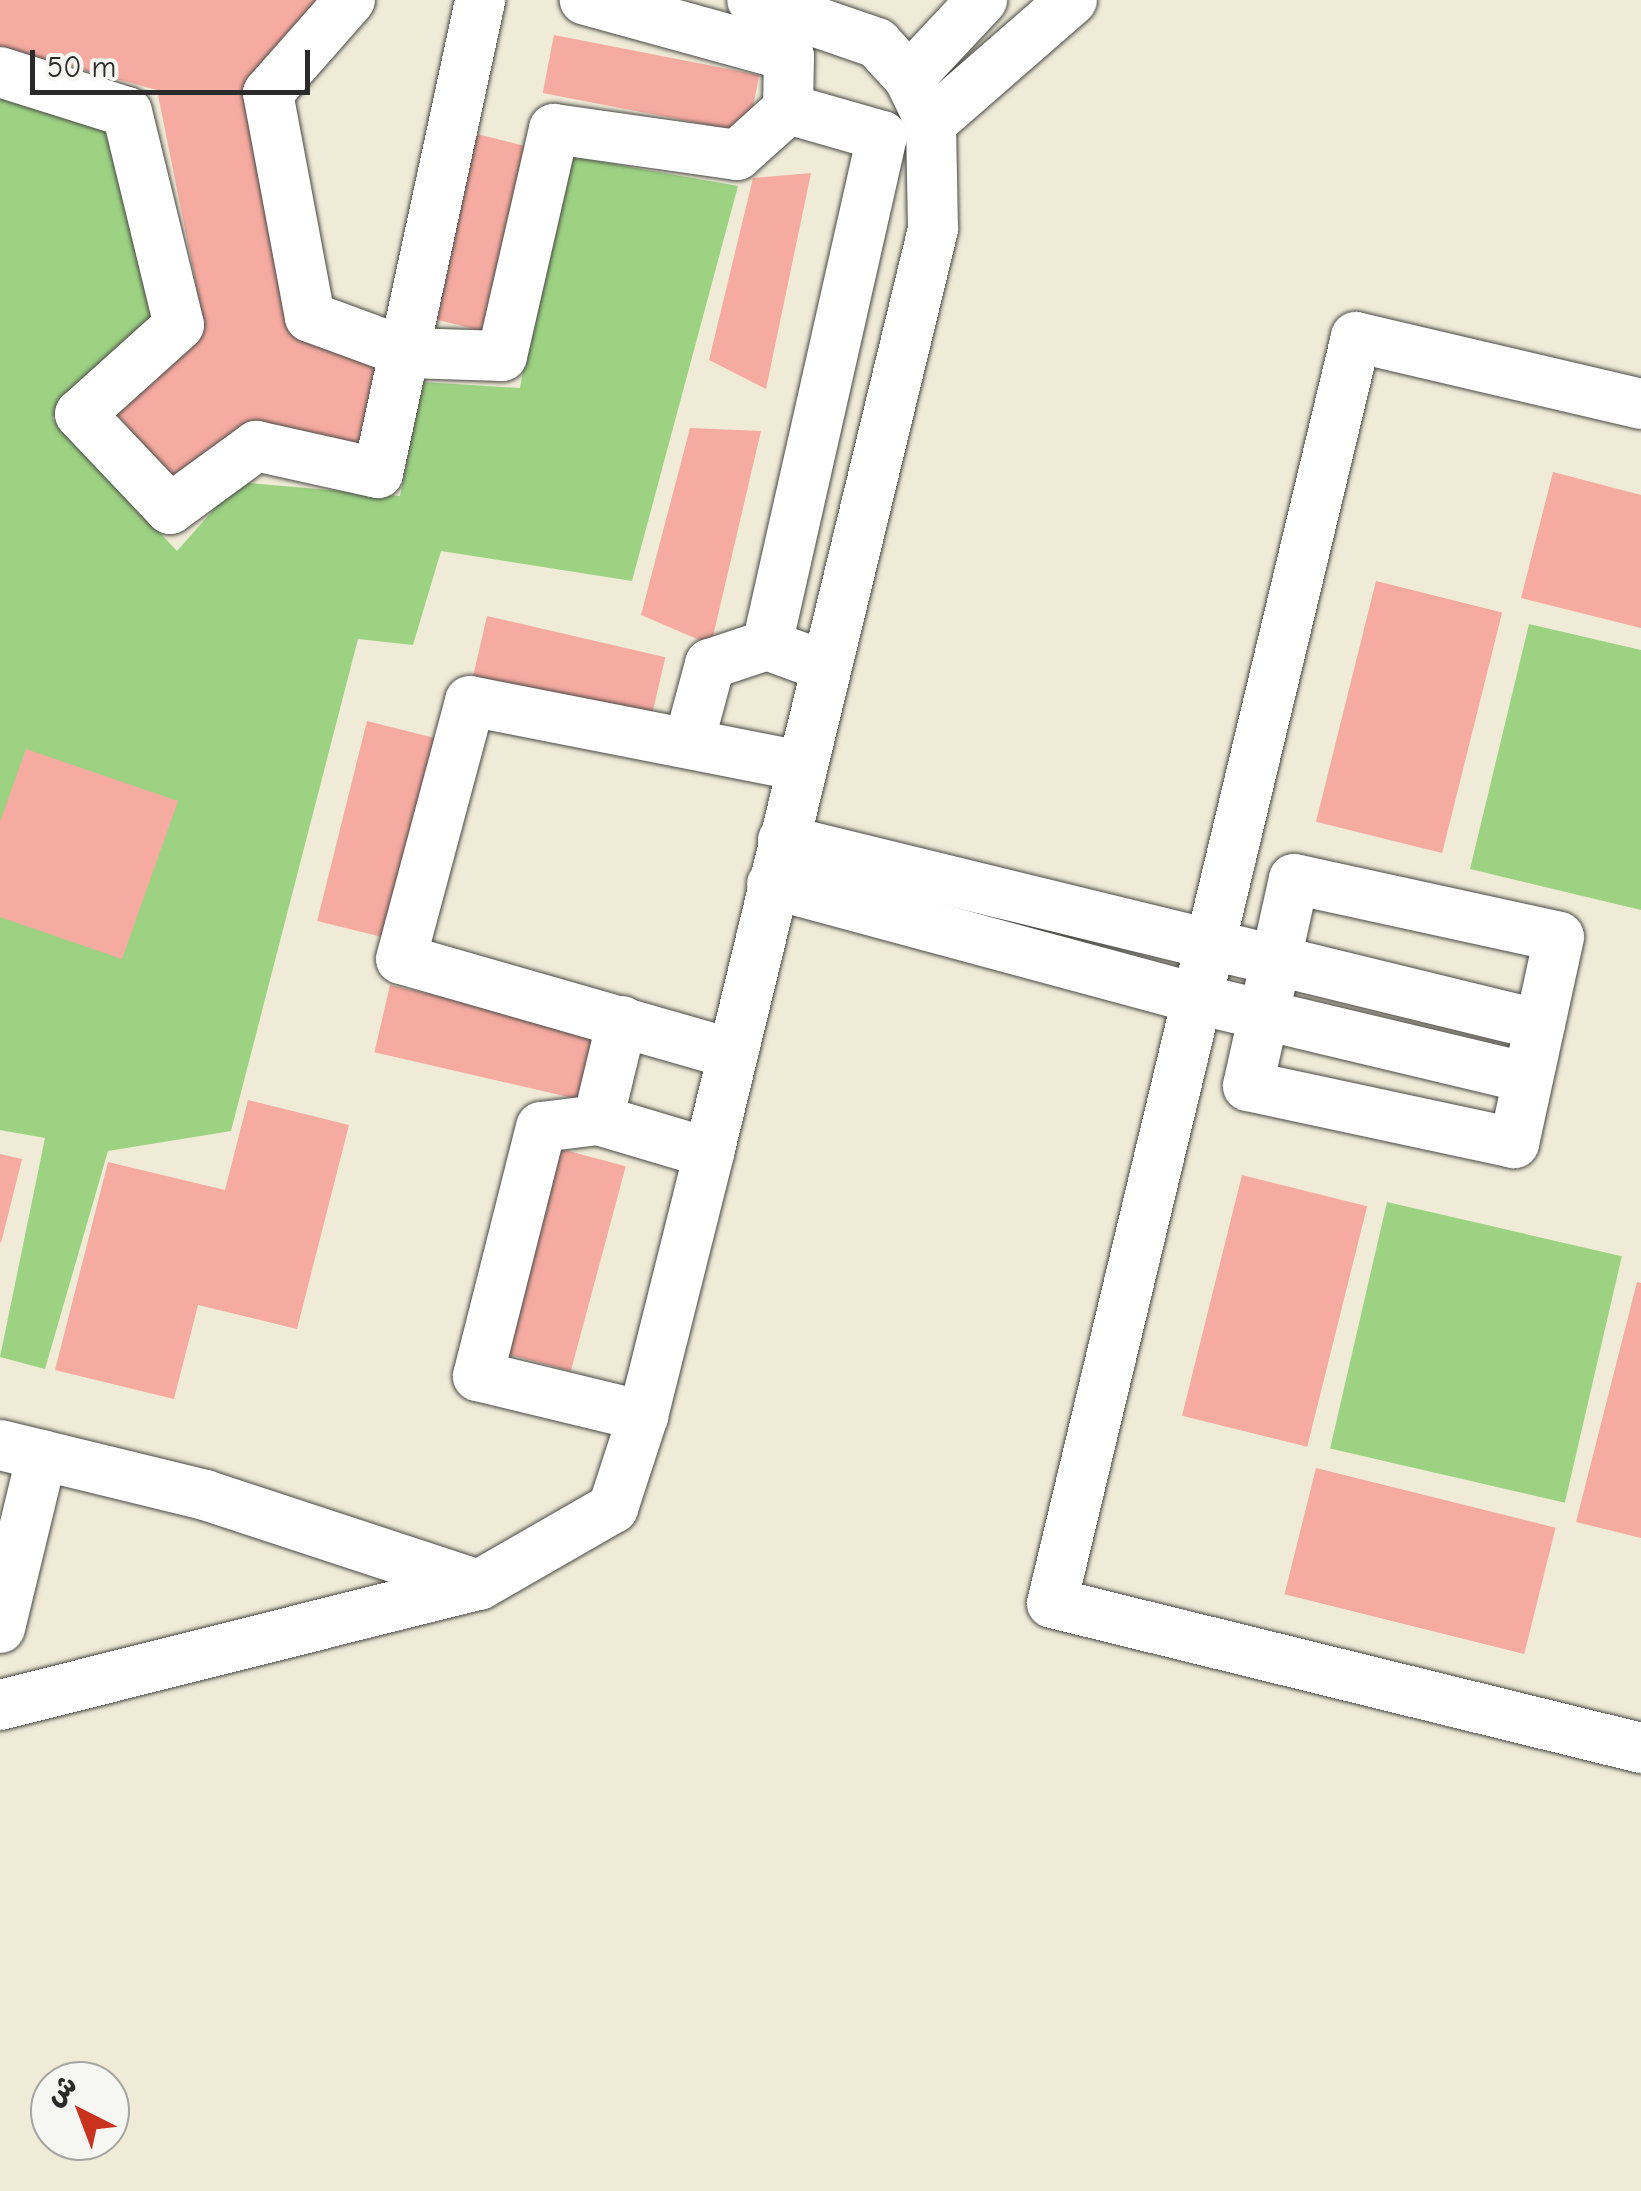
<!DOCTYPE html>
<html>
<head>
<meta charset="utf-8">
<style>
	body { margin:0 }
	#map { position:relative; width:1641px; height:2191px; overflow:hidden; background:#efebd7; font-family:"Comic Neue","Playpen Sans Arabic",sans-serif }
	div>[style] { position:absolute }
	.green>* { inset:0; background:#9dd283; transform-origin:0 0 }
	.building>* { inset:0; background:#f6aba1; transform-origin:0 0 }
	.roads { filter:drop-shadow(0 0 2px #484845) drop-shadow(0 0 2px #484845) }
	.minor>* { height:50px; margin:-25px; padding:0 25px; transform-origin:25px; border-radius:25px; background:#fff }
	span { translate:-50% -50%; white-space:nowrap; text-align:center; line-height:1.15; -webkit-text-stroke:8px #f6f6f2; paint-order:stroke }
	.north { position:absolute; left:30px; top:2061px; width:100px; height:100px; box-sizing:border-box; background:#f6f6f2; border:2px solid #a5a5a2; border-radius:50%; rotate:318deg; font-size:28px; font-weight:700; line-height:40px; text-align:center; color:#2b2b2b }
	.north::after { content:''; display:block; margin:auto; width:35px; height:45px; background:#c8321e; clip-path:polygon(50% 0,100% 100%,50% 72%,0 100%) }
	.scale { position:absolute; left:30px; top:50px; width:280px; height:45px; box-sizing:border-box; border:5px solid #2b2b2b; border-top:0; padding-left:12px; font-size:30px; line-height:35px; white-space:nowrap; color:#2b2b2b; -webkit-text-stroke:8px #f6f6f2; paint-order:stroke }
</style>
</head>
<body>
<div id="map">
	<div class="green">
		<div style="clip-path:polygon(0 93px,117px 126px,155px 314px,52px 418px,177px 551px,238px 482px,400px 496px,422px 382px,520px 388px,562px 155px,738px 186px,632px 581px,441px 551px,413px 645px,358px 639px,231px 1131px,108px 1151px,45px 1369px,0 1357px,45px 1138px,0 1130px)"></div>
		<div style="clip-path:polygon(1529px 624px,1641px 650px,1641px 910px,1470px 869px)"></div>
		<div style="left:1387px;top:1202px;width:241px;height:253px;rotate:13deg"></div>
	</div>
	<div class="building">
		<div style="clip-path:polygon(0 0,327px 0,244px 89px,291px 335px,399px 364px,374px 452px,257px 421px,179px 487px,109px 405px,204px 324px,157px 90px,0 48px)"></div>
		<div style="left:554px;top:35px;width:209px;height:59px;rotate:11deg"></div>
		<div style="left:469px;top:132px;width:61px;height:190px;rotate:14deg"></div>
		<div style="clip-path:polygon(811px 173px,766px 389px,709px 360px,753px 178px)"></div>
		<div style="clip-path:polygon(690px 428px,761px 431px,711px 645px,641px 615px)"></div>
		<div style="clip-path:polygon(1553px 472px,1641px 495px,1641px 628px,1521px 598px)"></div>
		<div style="left:1376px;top:581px;width:130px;height:248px;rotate:14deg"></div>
		<div style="left:487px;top:616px;width:183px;height:61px;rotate:13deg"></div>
		<div style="left:367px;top:721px;width:73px;height:206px;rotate:14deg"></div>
		<div style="clip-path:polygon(26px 749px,178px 801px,122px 959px,0 917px,0 822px)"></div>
		<div style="left:390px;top:985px;width:219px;height:69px;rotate:13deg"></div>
		<div style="clip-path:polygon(248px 1100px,349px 1125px,297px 1329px,198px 1305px,174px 1399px,55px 1370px,108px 1162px,225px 1190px)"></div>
		<div style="left:561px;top:1149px;width:67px;height:212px;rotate:15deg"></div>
		<div style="clip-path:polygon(0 1154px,22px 1159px,1px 1243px,0 1242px)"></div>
		<div style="left:1242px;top:1175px;width:129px;height:248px;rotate:14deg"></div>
		<div style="clip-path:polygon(1637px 1282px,1641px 1283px,1641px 1538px,1576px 1522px)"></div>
		<div style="left:1316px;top:1468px;width:247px;height:130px;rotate:14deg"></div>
	</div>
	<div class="roads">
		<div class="minor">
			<div style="left:350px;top:0;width:124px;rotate:131.4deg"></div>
			<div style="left:268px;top:93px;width:228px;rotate:79.4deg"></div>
			<div style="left:310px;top:317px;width:104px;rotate:20.2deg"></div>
			<div style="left:408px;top:353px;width:94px;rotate:1.8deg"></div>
			<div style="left:502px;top:356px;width:233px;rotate:-77.1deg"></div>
			<div style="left:554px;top:129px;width:185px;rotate:8.1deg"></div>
			<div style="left:737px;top:155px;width:69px;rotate:-42deg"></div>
			<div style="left:788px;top:109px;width:53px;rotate:-88.9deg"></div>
			<div style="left:789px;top:56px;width:212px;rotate:-164.6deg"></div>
			<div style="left:0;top:72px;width:133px;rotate:17.5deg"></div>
			<div style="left:127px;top:112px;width:219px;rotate:76.3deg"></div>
			<div style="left:179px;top:325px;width:133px;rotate:138deg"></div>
			<div style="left:80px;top:414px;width:131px;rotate:46.5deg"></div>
			<div style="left:170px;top:509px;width:107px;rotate:-36.2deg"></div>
			<div style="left:256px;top:446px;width:125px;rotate:12.5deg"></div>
			<div style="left:378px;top:473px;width:484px;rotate:-77.8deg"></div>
			<div style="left:909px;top:78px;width:107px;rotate:-46.9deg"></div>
			<div style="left:788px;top:109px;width:98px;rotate:16deg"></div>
			<div style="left:882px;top:136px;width:522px;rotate:102.73deg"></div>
			<div style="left:767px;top:645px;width:61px;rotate:20.2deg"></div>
			<div style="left:931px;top:123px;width:187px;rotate:-41.1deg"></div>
			<div style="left:1641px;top:404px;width:293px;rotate:-166.8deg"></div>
			<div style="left:1356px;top:337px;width:1302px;rotate:103.5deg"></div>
			<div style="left:1052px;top:1603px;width:607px;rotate:13.83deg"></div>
			<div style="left:689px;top:742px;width:81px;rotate:-74.9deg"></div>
			<div style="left:710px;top:664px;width:60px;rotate:-18.4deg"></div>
			<div style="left:783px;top:840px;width:779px;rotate:13.73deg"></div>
			<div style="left:1294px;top:879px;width:271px;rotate:12.3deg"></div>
			<div style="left:1559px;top:937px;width:211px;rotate:102.3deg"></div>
			<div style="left:1514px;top:1143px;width:272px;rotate:-167.9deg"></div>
			<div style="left:1248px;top:1086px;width:212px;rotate:-77.5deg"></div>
			<div style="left:772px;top:884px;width:440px;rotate:15.1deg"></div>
			<div style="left:1197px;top:999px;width:340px;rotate:13.4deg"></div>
			<div style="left:622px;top:1021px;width:102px;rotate:103.6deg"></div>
			<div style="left:598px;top:1120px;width:116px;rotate:16.6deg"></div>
			<div style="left:729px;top:1053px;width:341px;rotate:-164deg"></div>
			<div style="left:401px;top:959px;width:267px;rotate:-75deg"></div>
			<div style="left:470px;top:701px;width:337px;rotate:11.1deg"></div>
			<div style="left:598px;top:1120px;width:57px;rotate:173deg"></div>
			<div style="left:541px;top:1127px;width:257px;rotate:104.2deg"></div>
			<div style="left:478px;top:1376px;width:170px;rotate:13.6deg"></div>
			<div style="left:0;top:1445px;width:211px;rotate:13.7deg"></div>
			<div style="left:205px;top:1495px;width:288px;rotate:18.2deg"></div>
			<div style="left:479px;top:1585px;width:155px;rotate:-29.9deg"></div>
			<div style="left:613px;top:1508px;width:97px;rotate:-71.9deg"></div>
			<div style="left:643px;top:1416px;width:271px;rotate:-75.9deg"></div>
			<div style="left:709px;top:1153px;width:951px;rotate:-76.37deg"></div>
			<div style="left:933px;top:229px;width:106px;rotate:-91.1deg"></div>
			<div style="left:931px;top:123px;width:50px;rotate:-116.1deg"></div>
			<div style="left:909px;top:78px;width:47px;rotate:-132.4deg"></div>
			<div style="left:877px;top:43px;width:132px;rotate:-161deg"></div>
			<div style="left:0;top:1628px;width:178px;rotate:-76.4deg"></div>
			<div style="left:0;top:1705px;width:494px;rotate:-14.1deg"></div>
		</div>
	</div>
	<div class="north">ش</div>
	<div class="scale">50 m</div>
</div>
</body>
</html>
